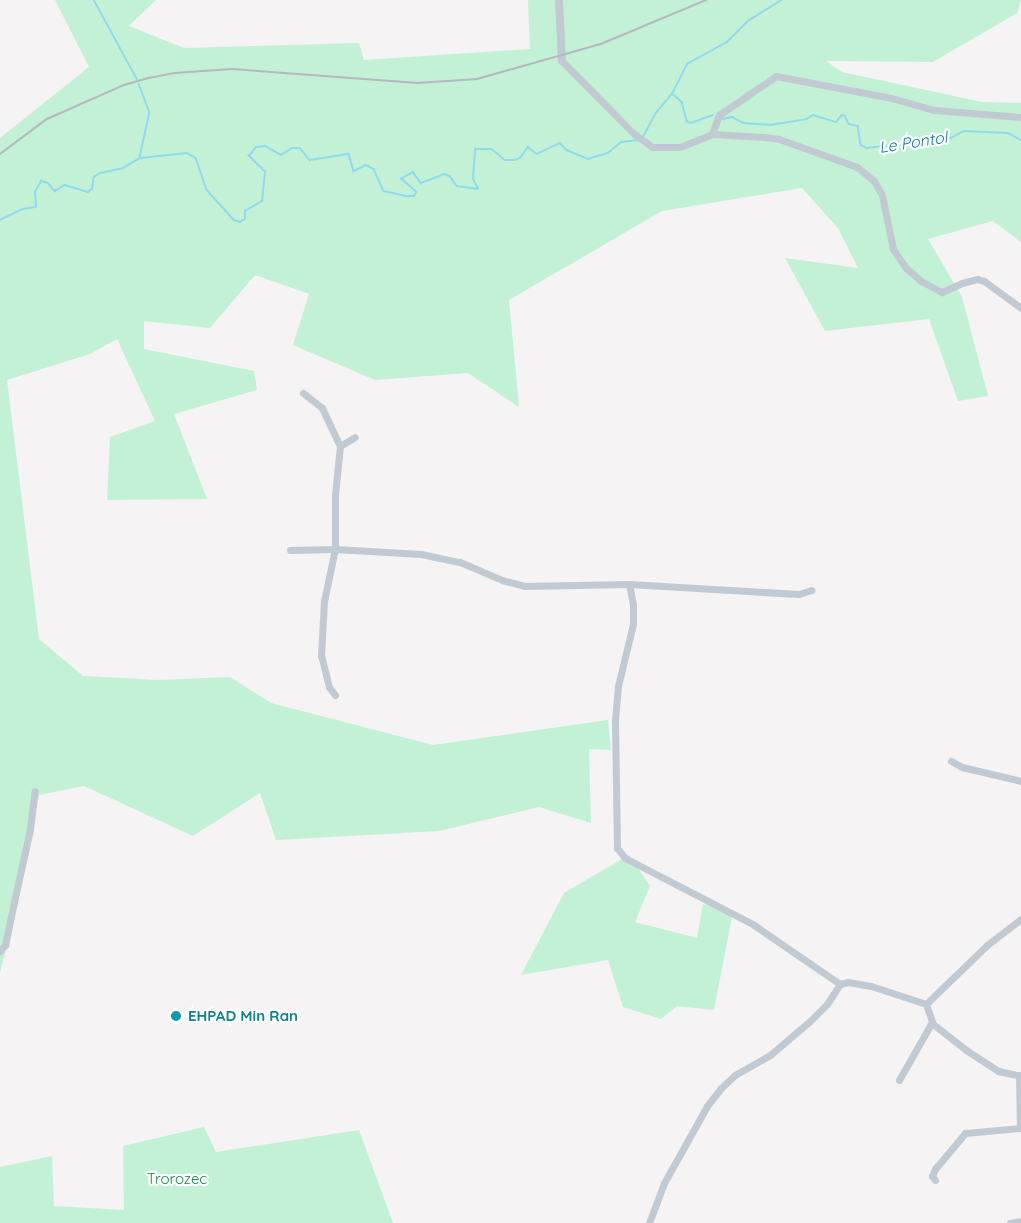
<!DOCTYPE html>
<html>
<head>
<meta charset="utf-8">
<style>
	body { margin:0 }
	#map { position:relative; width:1021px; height:1223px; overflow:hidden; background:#f5f3f3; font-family:Quicksand,sans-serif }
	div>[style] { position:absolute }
	.green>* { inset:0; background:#c3f1d5 }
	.stream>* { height:1.5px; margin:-0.75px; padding:0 0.75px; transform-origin:0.75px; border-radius:0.75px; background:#90daee }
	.minor>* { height:7px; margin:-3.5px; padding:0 3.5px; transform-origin:3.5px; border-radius:3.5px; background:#c1cad2 }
	.tertiary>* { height:8px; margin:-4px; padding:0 4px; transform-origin:4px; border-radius:4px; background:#c1cad2 }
	.rail>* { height:1.5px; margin:-0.75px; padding:0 0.75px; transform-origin:0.75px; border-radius:0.75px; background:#b5b8bd }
	.dots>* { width:16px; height:16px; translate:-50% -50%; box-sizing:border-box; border:3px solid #fff; border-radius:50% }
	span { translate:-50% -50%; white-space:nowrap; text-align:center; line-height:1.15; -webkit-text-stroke:4.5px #fff; paint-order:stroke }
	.culture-label { font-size:15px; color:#0d838f; font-weight:700 }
	.left { translate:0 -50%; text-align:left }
	.park-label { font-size:15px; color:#17864f }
	.water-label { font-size:16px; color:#0c7c9b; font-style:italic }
</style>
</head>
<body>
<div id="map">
	<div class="green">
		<div style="clip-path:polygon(55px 0,156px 0,129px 26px,184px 48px,359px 43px,364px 60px,530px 49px,528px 0,1021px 0,1017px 13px,933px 62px,826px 61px,842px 72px,982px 102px,1021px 103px,1021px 242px,993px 221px,928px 239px,962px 297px,988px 396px,958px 401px,929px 319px,825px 331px,785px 258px,858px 268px,838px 228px,802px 188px,662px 211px,509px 300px,519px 407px,468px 373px,375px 380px,293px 345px,309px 294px,255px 275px,210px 328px,144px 321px,144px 349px,254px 371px,257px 390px,174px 414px,207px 499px,107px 500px,110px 437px,155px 421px,117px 339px,90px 354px,7px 380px,39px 639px,83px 676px,158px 680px,230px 677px,271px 703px,433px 745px,608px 720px,611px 750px,589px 749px,591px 823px,539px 807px,439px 831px,276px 840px,260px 793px,193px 836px,84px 786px,39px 795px,13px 922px,0 973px,0 138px,89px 67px)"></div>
		<div style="clip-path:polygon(629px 855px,650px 886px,635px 922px,697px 938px,703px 904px,733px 911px,714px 1010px,677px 1006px,661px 1019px,623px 1007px,608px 960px,521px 975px,564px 893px)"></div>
		<div style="clip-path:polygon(204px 1127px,216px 1152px,359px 1130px,393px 1223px,0 1223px,0 1167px,52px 1156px,54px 1206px,124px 1210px,123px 1146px)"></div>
	</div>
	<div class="stream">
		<div style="left:94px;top:0;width:90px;rotate:61.4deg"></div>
		<div style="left:139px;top:84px;width:30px;rotate:69deg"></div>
		<div style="left:150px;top:112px;width:47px;rotate:102.3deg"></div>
		<div style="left:673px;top:94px;width:12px;rotate:42deg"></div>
		<div style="left:682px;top:102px;width:20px;rotate:75deg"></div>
		<div style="left:687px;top:121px;width:4px;rotate:27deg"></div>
		<div style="left:691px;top:123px;width:23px;rotate:-20deg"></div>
		<div style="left:723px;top:119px;width:9px;rotate:-13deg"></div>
		<div style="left:732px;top:117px;width:13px;rotate:27deg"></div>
		<div style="left:744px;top:123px;width:26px;rotate:4deg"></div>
		<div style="left:770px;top:125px;width:37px;rotate:-9deg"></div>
		<div style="left:807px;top:119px;width:7px;rotate:-34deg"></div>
		<div style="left:813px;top:115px;width:24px;rotate:17deg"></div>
		<div style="left:836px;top:122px;width:9px;rotate:-49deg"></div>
		<div style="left:842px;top:115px;width:3px;rotate:18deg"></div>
		<div style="left:845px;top:116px;width:9px;rotate:63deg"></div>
		<div style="left:849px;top:124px;width:9px;rotate:13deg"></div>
		<div style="left:858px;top:126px;width:19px;rotate:81deg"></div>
		<div style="left:861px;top:145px;width:7px;rotate:27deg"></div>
		<div style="left:867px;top:148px;width:85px;rotate:-6.8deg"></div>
		<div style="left:951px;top:138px;width:15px;rotate:-28deg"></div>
		<div style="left:964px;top:131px;width:44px;rotate:2.6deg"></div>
		<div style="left:1008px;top:133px;width:15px;rotate:28deg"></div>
		<div style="left:643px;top:137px;width:26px;rotate:-62deg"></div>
		<div style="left:655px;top:114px;width:26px;rotate:-50deg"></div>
		<div style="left:672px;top:94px;width:34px;rotate:-63deg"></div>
		<div style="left:687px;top:64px;width:46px;rotate:-28.8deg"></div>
		<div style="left:727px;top:42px;width:30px;rotate:-45deg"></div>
		<div style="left:748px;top:21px;width:40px;rotate:-32deg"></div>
		<div style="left:0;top:220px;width:25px;rotate:-26deg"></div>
		<div style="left:23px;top:209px;width:13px;rotate:-9deg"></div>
		<div style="left:36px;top:207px;width:15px;rotate:-94deg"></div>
		<div style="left:35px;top:192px;width:13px;rotate:-61deg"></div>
		<div style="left:41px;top:181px;width:7px;rotate:16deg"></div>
		<div style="left:48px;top:183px;width:11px;rotate:49deg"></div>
		<div style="left:55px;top:191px;width:12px;rotate:-31deg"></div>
		<div style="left:65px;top:185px;width:24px;rotate:17deg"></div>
		<div style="left:88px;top:192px;width:5px;rotate:-37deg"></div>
		<div style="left:92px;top:189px;width:12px;rotate:-81deg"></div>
		<div style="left:94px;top:177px;width:7px;rotate:-34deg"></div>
		<div style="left:100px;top:173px;width:24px;rotate:-12deg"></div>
		<div style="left:123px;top:168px;width:20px;rotate:-30deg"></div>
		<div style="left:140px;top:158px;width:47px;rotate:-6.1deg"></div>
		<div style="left:187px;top:153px;width:10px;rotate:29deg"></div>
		<div style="left:196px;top:158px;width:34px;rotate:71deg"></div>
		<div style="left:207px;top:190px;width:40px;rotate:48deg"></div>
		<div style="left:234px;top:220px;width:6px;rotate:18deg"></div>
		<div style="left:240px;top:222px;width:6px;rotate:-31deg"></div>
		<div style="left:245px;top:219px;width:8px;rotate:-90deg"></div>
		<div style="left:245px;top:211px;width:20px;rotate:-30deg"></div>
		<div style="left:262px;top:201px;width:29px;rotate:-84deg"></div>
		<div style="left:265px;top:172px;width:23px;rotate:-135deg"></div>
		<div style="left:249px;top:156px;width:11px;rotate:-52deg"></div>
		<div style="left:256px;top:147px;width:9px;rotate:-6deg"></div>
		<div style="left:265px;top:146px;width:18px;rotate:29deg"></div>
		<div style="left:281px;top:155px;width:13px;rotate:-32deg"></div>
		<div style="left:292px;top:148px;width:8px"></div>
		<div style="left:300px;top:148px;width:16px;rotate:50deg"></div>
		<div style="left:310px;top:160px;width:39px;rotate:-9deg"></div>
		<div style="left:349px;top:154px;width:18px;rotate:74deg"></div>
		<div style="left:354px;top:171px;width:13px;rotate:-27deg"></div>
		<div style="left:366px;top:165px;width:9px;rotate:27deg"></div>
		<div style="left:374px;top:169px;width:24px;rotate:66deg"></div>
		<div style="left:384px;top:191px;width:22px;rotate:13deg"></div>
		<div style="left:405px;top:196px;width:9px"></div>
		<div style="left:414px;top:196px;width:4px;rotate:-63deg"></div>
		<div style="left:416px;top:192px;width:20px;rotate:-139deg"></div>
		<div style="left:401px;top:179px;width:14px;rotate:-30deg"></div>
		<div style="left:413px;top:172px;width:14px;rotate:54deg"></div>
		<div style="left:421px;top:183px;width:25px;rotate:-21deg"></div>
		<div style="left:444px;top:174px;width:6px;rotate:18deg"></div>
		<div style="left:450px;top:176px;width:12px;rotate:55deg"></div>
		<div style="left:457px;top:186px;width:21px;rotate:8deg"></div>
		<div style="left:478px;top:189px;width:11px;rotate:-117deg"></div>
		<div style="left:473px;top:179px;width:30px;rotate:-86deg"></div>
		<div style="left:475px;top:149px;width:17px"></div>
		<div style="left:492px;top:149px;width:17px;rotate:40deg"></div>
		<div style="left:505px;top:160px;width:10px"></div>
		<div style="left:515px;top:160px;width:5px;rotate:-22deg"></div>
		<div style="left:520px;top:158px;width:14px;rotate:-54deg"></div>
		<div style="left:528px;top:147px;width:11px;rotate:38deg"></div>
		<div style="left:537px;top:154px;width:25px;rotate:-26deg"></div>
		<div style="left:560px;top:143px;width:10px;rotate:45deg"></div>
		<div style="left:567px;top:150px;width:23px;rotate:23deg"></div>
		<div style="left:588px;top:159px;width:21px;rotate:-17deg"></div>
		<div style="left:608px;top:153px;width:17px;rotate:-40deg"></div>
		<div style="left:621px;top:142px;width:18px;rotate:-6deg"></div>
	</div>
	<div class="minor">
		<div style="left:562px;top:61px;width:101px;rotate:45.4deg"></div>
		<div style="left:633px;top:133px;width:24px;rotate:36deg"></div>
		<div style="left:652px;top:147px;width:28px"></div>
		<div style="left:680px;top:147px;width:35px;rotate:-22deg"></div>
		<div style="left:712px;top:134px;width:52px;rotate:3.3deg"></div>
		<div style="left:764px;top:137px;width:15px;rotate:8deg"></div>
		<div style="left:779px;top:139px;width:83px;rotate:19.7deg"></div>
		<div style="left:857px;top:167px;width:22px;rotate:39deg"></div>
		<div style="left:874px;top:181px;width:16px;rotate:60deg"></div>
		<div style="left:882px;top:195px;width:55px;rotate:78.5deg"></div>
		<div style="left:893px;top:249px;width:23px;rotate:56deg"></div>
		<div style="left:906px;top:268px;width:20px;rotate:41deg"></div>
		<div style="left:921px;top:281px;width:24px;rotate:28deg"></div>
		<div style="left:942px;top:292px;width:22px;rotate:-24deg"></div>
		<div style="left:962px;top:283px;width:16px;rotate:-15deg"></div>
		<div style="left:977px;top:279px;width:7px;rotate:16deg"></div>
		<div style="left:984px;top:281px;width:46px;rotate:36.1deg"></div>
		<div style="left:712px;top:134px;width:20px;rotate:-70deg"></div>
		<div style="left:719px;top:115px;width:69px;rotate:-34.4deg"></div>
		<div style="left:776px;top:76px;width:117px;rotate:10.8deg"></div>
		<div style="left:891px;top:98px;width:45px;rotate:15.6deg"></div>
		<div style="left:934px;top:110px;width:87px;rotate:4.6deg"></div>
		<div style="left:303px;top:393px;width:24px;rotate:38deg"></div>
		<div style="left:322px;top:408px;width:42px;rotate:64.7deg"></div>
		<div style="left:290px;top:550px;width:45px;rotate:-1.3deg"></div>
		<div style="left:335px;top:549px;width:86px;rotate:3.3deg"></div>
		<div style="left:421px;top:554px;width:40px;rotate:12deg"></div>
		<div style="left:460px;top:562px;width:46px;rotate:23.2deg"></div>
		<div style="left:502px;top:580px;width:23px;rotate:15deg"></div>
		<div style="left:524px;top:586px;width:105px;rotate:-1.1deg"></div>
		<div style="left:629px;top:584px;width:20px;rotate:79deg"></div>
		<div style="left:633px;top:604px;width:20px;rotate:90deg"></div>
		<div style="left:633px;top:624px;width:64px;rotate:103.6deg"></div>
		<div style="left:618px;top:686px;width:35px;rotate:95deg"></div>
		<div style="left:615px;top:721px;width:127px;rotate:89.1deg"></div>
		<div style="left:617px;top:848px;width:13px;rotate:51deg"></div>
		<div style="left:625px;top:858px;width:145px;rotate:27.4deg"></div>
		<div style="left:754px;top:925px;width:104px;rotate:34.5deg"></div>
		<div style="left:629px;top:584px;width:170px;rotate:3.4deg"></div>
		<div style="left:799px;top:594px;width:13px;rotate:-18deg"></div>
		<div style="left:335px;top:695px;width:10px;rotate:-127deg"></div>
		<div style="left:329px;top:687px;width:32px;rotate:-104deg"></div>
		<div style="left:321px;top:656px;width:55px;rotate:-86.9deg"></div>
		<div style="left:324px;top:601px;width:53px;rotate:-78.1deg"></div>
		<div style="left:335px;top:549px;width:54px;rotate:-90deg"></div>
		<div style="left:335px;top:495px;width:49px;rotate:-84.2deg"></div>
		<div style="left:340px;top:446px;width:17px;rotate:-31deg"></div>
		<div style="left:951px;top:761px;width:13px;rotate:29deg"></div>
		<div style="left:962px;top:767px;width:61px;rotate:13.3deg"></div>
		<div style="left:0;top:951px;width:8px;rotate:-50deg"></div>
		<div style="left:5px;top:945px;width:44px;rotate:-78.2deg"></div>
		<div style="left:14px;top:902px;width:75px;rotate:-77.6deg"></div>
		<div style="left:30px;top:829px;width:38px;rotate:-83deg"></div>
		<div style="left:840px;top:984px;width:8px;rotate:-14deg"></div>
		<div style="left:848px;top:982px;width:23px;rotate:10deg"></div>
		<div style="left:871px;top:986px;width:58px;rotate:18.1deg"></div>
		<div style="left:926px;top:1004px;width:21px;rotate:71deg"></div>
		<div style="left:933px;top:1024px;width:42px;rotate:38.2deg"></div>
		<div style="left:966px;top:1050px;width:38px;rotate:33deg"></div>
		<div style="left:998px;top:1071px;width:24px;rotate:12deg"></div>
		<div style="left:926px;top:1004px;width:85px;rotate:-44deg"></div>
		<div style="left:987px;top:945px;width:43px;rotate:-37.4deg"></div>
		<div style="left:899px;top:1080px;width:67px;rotate:-60.4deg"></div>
		<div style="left:935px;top:1180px;width:5px;rotate:-127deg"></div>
		<div style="left:932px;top:1176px;width:8px;rotate:-67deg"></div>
		<div style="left:935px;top:1169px;width:47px;rotate:-50.2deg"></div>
		<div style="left:965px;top:1133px;width:55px;rotate:-5.2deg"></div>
		<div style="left:1020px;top:1128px;width:53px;rotate:-91.1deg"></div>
		<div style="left:649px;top:1223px;width:43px;rotate:-69.4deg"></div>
		<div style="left:664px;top:1183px;width:88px;rotate:-60.8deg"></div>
		<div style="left:707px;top:1106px;width:23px;rotate:-52deg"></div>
		<div style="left:721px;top:1088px;width:19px;rotate:-43deg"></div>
		<div style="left:735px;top:1075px;width:40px;rotate:-29.7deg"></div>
		<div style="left:770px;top:1055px;width:52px;rotate:-40.4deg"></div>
		<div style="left:810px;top:1021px;width:24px;rotate:-45deg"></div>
		<div style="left:827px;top:1004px;width:24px;rotate:-57deg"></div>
		<div style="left:1010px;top:1223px;width:11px;rotate:-10deg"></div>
	</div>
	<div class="tertiary">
		<div style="left:559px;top:0;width:61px;rotate:87.2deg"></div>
	</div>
	<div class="rail">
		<div style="left:0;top:154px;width:59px;rotate:-36.7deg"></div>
		<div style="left:47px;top:119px;width:84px;rotate:-23.8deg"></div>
		<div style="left:124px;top:85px;width:26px;rotate:-16deg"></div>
		<div style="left:149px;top:78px;width:25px;rotate:-11deg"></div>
		<div style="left:174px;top:73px;width:58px;rotate:-3.9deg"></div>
		<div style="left:232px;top:69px;width:186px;rotate:4.3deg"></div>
		<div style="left:417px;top:83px;width:60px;rotate:-3.8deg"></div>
		<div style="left:477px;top:79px;width:129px;rotate:-15.8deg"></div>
		<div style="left:601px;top:44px;width:114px;rotate:-22.7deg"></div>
	</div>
	<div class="dots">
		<div style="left:176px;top:1016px;background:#0f9aa8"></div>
	</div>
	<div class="culture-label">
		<span class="left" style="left:188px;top:1016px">EHPAD Min Ran</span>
	</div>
	<div class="park-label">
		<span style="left:177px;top:1179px">Trorozec</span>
	</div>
	<div class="water-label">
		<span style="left:913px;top:142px;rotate:-9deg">Le Pontol</span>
	</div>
</div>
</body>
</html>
